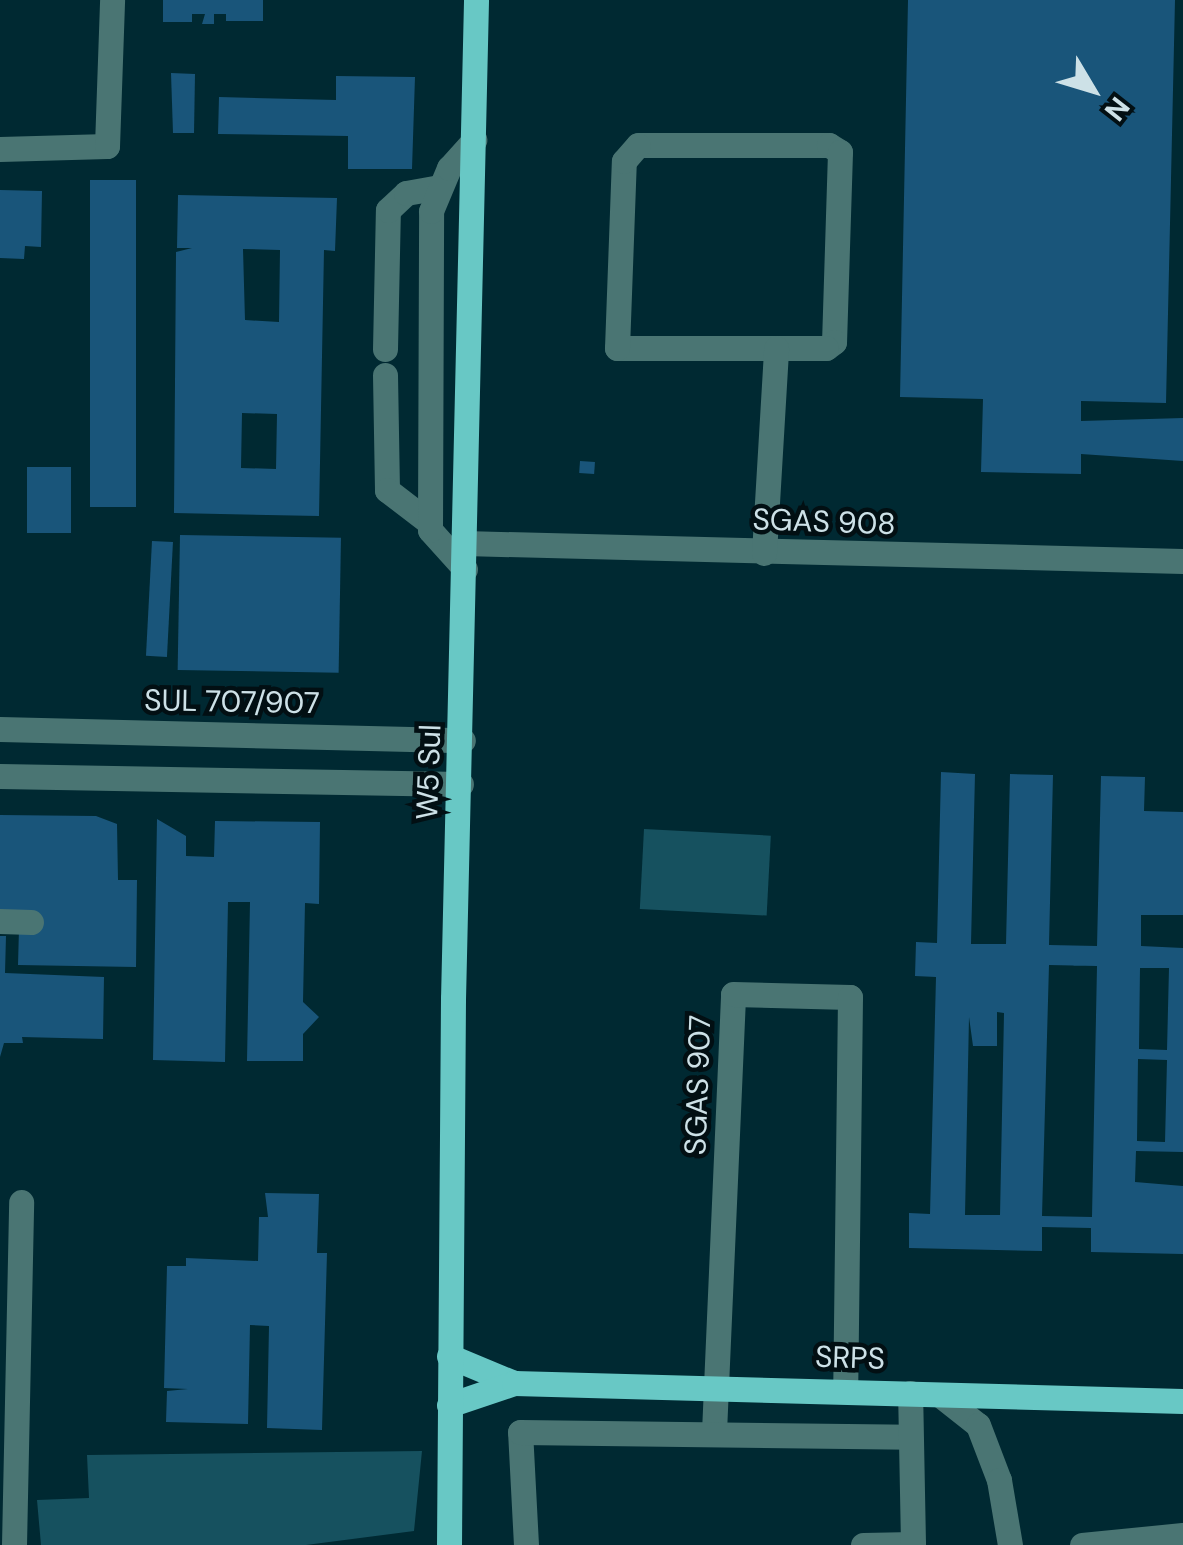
<!DOCTYPE html>
<html>
<head>
<meta charset="utf-8">
<style>
	body { margin:0 }
	#map { position:relative; width:1183px; height:1545px; overflow:hidden; background:#002932; font-family:"DM Sans",sans-serif }
	div>[style] { position:absolute }
	.green>* { inset:0; background:#16515f; transform-origin:0 0 }
	.building>* { inset:0; background:#19557a; transform-origin:0 0 }
	.minor>* { height:25px; margin:-12.5px; padding:0 12.5px; transform-origin:12.5px; border-radius:12.5px; background:#4a7573 }
	.major>* { height:25px; margin:-12.5px; padding:0 12.5px; transform-origin:12.5px; border-radius:12.5px; background:#68c8c5 }
	span { translate:-50% -50%; white-space:nowrap; text-align:center; line-height:1.15; -webkit-text-stroke:9px #020f13; paint-order:stroke }
	.street-label { font-size:30px; color:#cde1e7 }
	.north { position:absolute; left:1043px; top:40px; width:100px; height:100px; -webkit-text-stroke:8px #020f13; paint-order:stroke; rotate:128deg; font-size:28px; font-weight:700; line-height:40px; text-align:center; color:#cde1e7 }
	.north::after { content:''; display:block; margin:auto; width:35px; height:45px; background:#cde1e7; clip-path:polygon(50% 0,100% 100%,50% 72%,0 100%) }
</style>
</head>
<body>
<div id="map">
	<div class="green">
		<div style="left:644px;top:829px;width:127px;height:80px;rotate:3deg"></div>
		<div style="clip-path:polygon(422px 1451px,414px 1531px,306px 1545px,41px 1545px,37px 1500px,89px 1498px,87px 1455px)"></div>
	</div>
	<div class="building">
		<div style="clip-path:polygon(163px 0,263px 0,263px 21px,226px 21px,226px 14px,214px 14px,214px 24px,202px 24px,205px 14px,192px 14px,192px 22px,163px 22px)"></div>
		<div style="clip-path:polygon(908px 0,1175px 0,1166px 403px,1081px 401px,1081px 421px,1183px 418px,1183px 461px,1081px 454px,1081px 474px,981px 472px,983px 399px,900px 397px)"></div>
		<div style="clip-path:polygon(171px 73px,195px 74px,194px 133px,173px 133px)"></div>
		<div style="clip-path:polygon(336px 76px,415px 77px,412px 169px,348px 169px,348px 136px,218px 134px,219px 97px,336px 100px)"></div>
		<div style="left:90px;top:180px;width:46px;height:327px"></div>
		<div style="clip-path:polygon(0 190px,42px 191px,41px 247px,25px 246px,24px 259px,0 258px)"></div>
		<div style="clip-path:polygon(evenodd,178px 195px,337px 198px,335px 251px,324px 250px,319px 516px,174px 513px,176px 252px,192px 248px,177px 248px,178px 195px,243px 249px,280px 250px,279px 322px,245px 320px,243px 249px,178px 195px,242px 413px,277px 414px,276px 469px,241px 468px,242px 413px)"></div>
		<div style="left:580px;top:461px;width:15px;height:12px;rotate:4deg"></div>
		<div style="left:27px;top:467px;width:44px;height:66px"></div>
		<div style="left:180px;top:535px;width:161px;height:135px;rotate:1deg"></div>
		<div style="left:152px;top:541px;width:21px;height:115px;rotate:3deg"></div>
		<div style="clip-path:polygon(evenodd,941px 772px,975px 774px,971px 944px,1006px 944px,1010px 774px,1053px 775px,1049px 945px,1097px 946px,1101px 776px,1145px 777px,1144px 811px,1183px 812px,1183px 915px,1141px 915px,1141px 946px,1183px 948px,1183px 1152px,1136px 1151px,1135px 1182px,1183px 1186px,1183px 1254px,1091px 1252px,1091px 1228px,1042px 1227px,1042px 1251px,909px 1248px,909px 1213px,930px 1214px,936px 977px,915px 976px,916px 942px,937px 943px,941px 772px,1049px 965px,1097px 966px,1092px 1217px,1042px 1216px,1049px 965px,941px 772px,1140px 968px,1169px 968px,1167px 1050px,1139px 1049px,1140px 968px,941px 772px,997px 1012px,1004px 1013px,1000px 1215px,965px 1215px,969px 1017px,973px 1046px,997px 1046px,997px 1012px,941px 772px,1138px 1059px,1167px 1060px,1165px 1142px,1137px 1141px,1138px 1059px)"></div>
		<div style="clip-path:polygon(0 815px,96px 816px,117px 824px,118px 880px,137px 880px,136px 967px,18px 965px,19px 928px,0 928px)"></div>
		<div style="clip-path:polygon(157px 819px,186px 836px,186px 856px,214px 857px,215px 821px,320px 822px,319px 904px,305px 903px,303px 1002px,319px 1017px,303px 1034px,303px 1061px,247px 1061px,250px 902px,228px 902px,225px 1062px,153px 1060px)"></div>
		<div style="clip-path:polygon(0 936px,6px 936px,5px 973px,104px 977px,103px 1039px,22px 1037px,23px 1043px,4px 1043px,0 1057px)"></div>
		<div style="clip-path:polygon(265px 1193px,319px 1194px,317px 1253px,327px 1253px,322px 1430px,267px 1428px,269px 1326px,250px 1325px,248px 1424px,166px 1422px,167px 1391px,188px 1389px,164px 1388px,167px 1266px,186px 1266px,186px 1258px,258px 1261px,259px 1217px,268px 1217px)"></div>
	</div>
	<div class="minor">
		<div style="left:638px;top:145px;width:191px"></div>
		<div style="left:829px;top:145px;width:13px;rotate:32deg"></div>
		<div style="left:840px;top:152px;width:190px;rotate:91.8deg"></div>
		<div style="left:834px;top:342px;width:10px;rotate:143deg"></div>
		<div style="left:826px;top:348px;width:209px;rotate:180deg"></div>
		<div style="left:617px;top:348px;width:187px;rotate:-87.9deg"></div>
		<div style="left:624px;top:161px;width:21px;rotate:-49deg"></div>
		<div style="left:0;top:149px;width:107px;rotate:-1.6deg"></div>
		<div style="left:107px;top:146px;width:146px;rotate:-88deg"></div>
		<div style="left:385px;top:349px;width:139px;rotate:-88.8deg"></div>
		<div style="left:388px;top:210px;width:25px;rotate:-43deg"></div>
		<div style="left:406px;top:193px;width:34px;rotate:-10deg"></div>
		<div style="left:385px;top:375px;width:115px;rotate:89deg"></div>
		<div style="left:387px;top:490px;width:54px;rotate:37.5deg"></div>
		<div style="left:464px;top:543px;width:719px;rotate:1.43deg"></div>
		<div style="left:764px;top:553px;width:205px;rotate:-86.6deg"></div>
		<div style="left:465px;top:569px;width:52px;rotate:-131.9deg"></div>
		<div style="left:430px;top:530px;width:319px;rotate:-89.8deg"></div>
		<div style="left:431px;top:211px;width:47px;rotate:-67.3deg"></div>
		<div style="left:449px;top:168px;width:38px;rotate:-48deg"></div>
		<div style="left:0;top:729px;width:463px;rotate:1.4deg"></div>
		<div style="left:0;top:776px;width:461px;rotate:1deg"></div>
		<div style="left:0;top:921px;width:31px;rotate:2deg"></div>
		<div style="left:940px;top:1395px;width:48px;rotate:38.3deg"></div>
		<div style="left:978px;top:1425px;width:59px;rotate:69.1deg"></div>
		<div style="left:999px;top:1480px;width:66px;rotate:80.4deg"></div>
		<div style="left:714px;top:1432px;width:438px;rotate:-87.5deg"></div>
		<div style="left:733px;top:994px;width:117px;rotate:1.5deg"></div>
		<div style="left:850px;top:997px;width:393px;rotate:90.7deg"></div>
		<div style="left:14px;top:1545px;width:343px;rotate:-88.8deg"></div>
		<div style="left:526px;top:1545px;width:113px;rotate:-93deg"></div>
		<div style="left:520px;top:1432px;width:390px;rotate:0.7deg"></div>
		<div style="left:863px;top:1545px;width:50px;rotate:-1.1deg"></div>
		<div style="left:913px;top:1544px;width:151px;rotate:-91.1deg"></div>
		<div style="left:1082px;top:1545px;width:101px;rotate:-5.7deg"></div>
	</div>
	<div class="major">
		<div style="left:449px;top:1356px;width:70px;rotate:22.6deg"></div>
		<div style="left:449px;top:1405px;width:69px;rotate:-18.7deg"></div>
		<div style="left:514px;top:1383px;width:669px;rotate:1.54deg"></div>
		<div style="left:449px;top:1545px;width:546px;rotate:-89.58deg"></div>
		<div style="left:453px;top:999px;width:999px;rotate:-88.68deg"></div>
	</div>
	<div class="street-label">
		<span style="left:824px;top:522px;rotate:2deg">SGAS 908</span>
		<span style="left:232px;top:702px;rotate:1deg">SUL 707/907</span>
		<span style="left:429px;top:772px;rotate:-88deg">W5 Sul</span>
		<span style="left:698px;top:1085px;rotate:-88deg">SGAS 907</span>
		<span style="left:850px;top:1358px;rotate:2deg">SRPS</span>
	</div>
	<div class="north">N</div>
</div>
</body>
</html>
